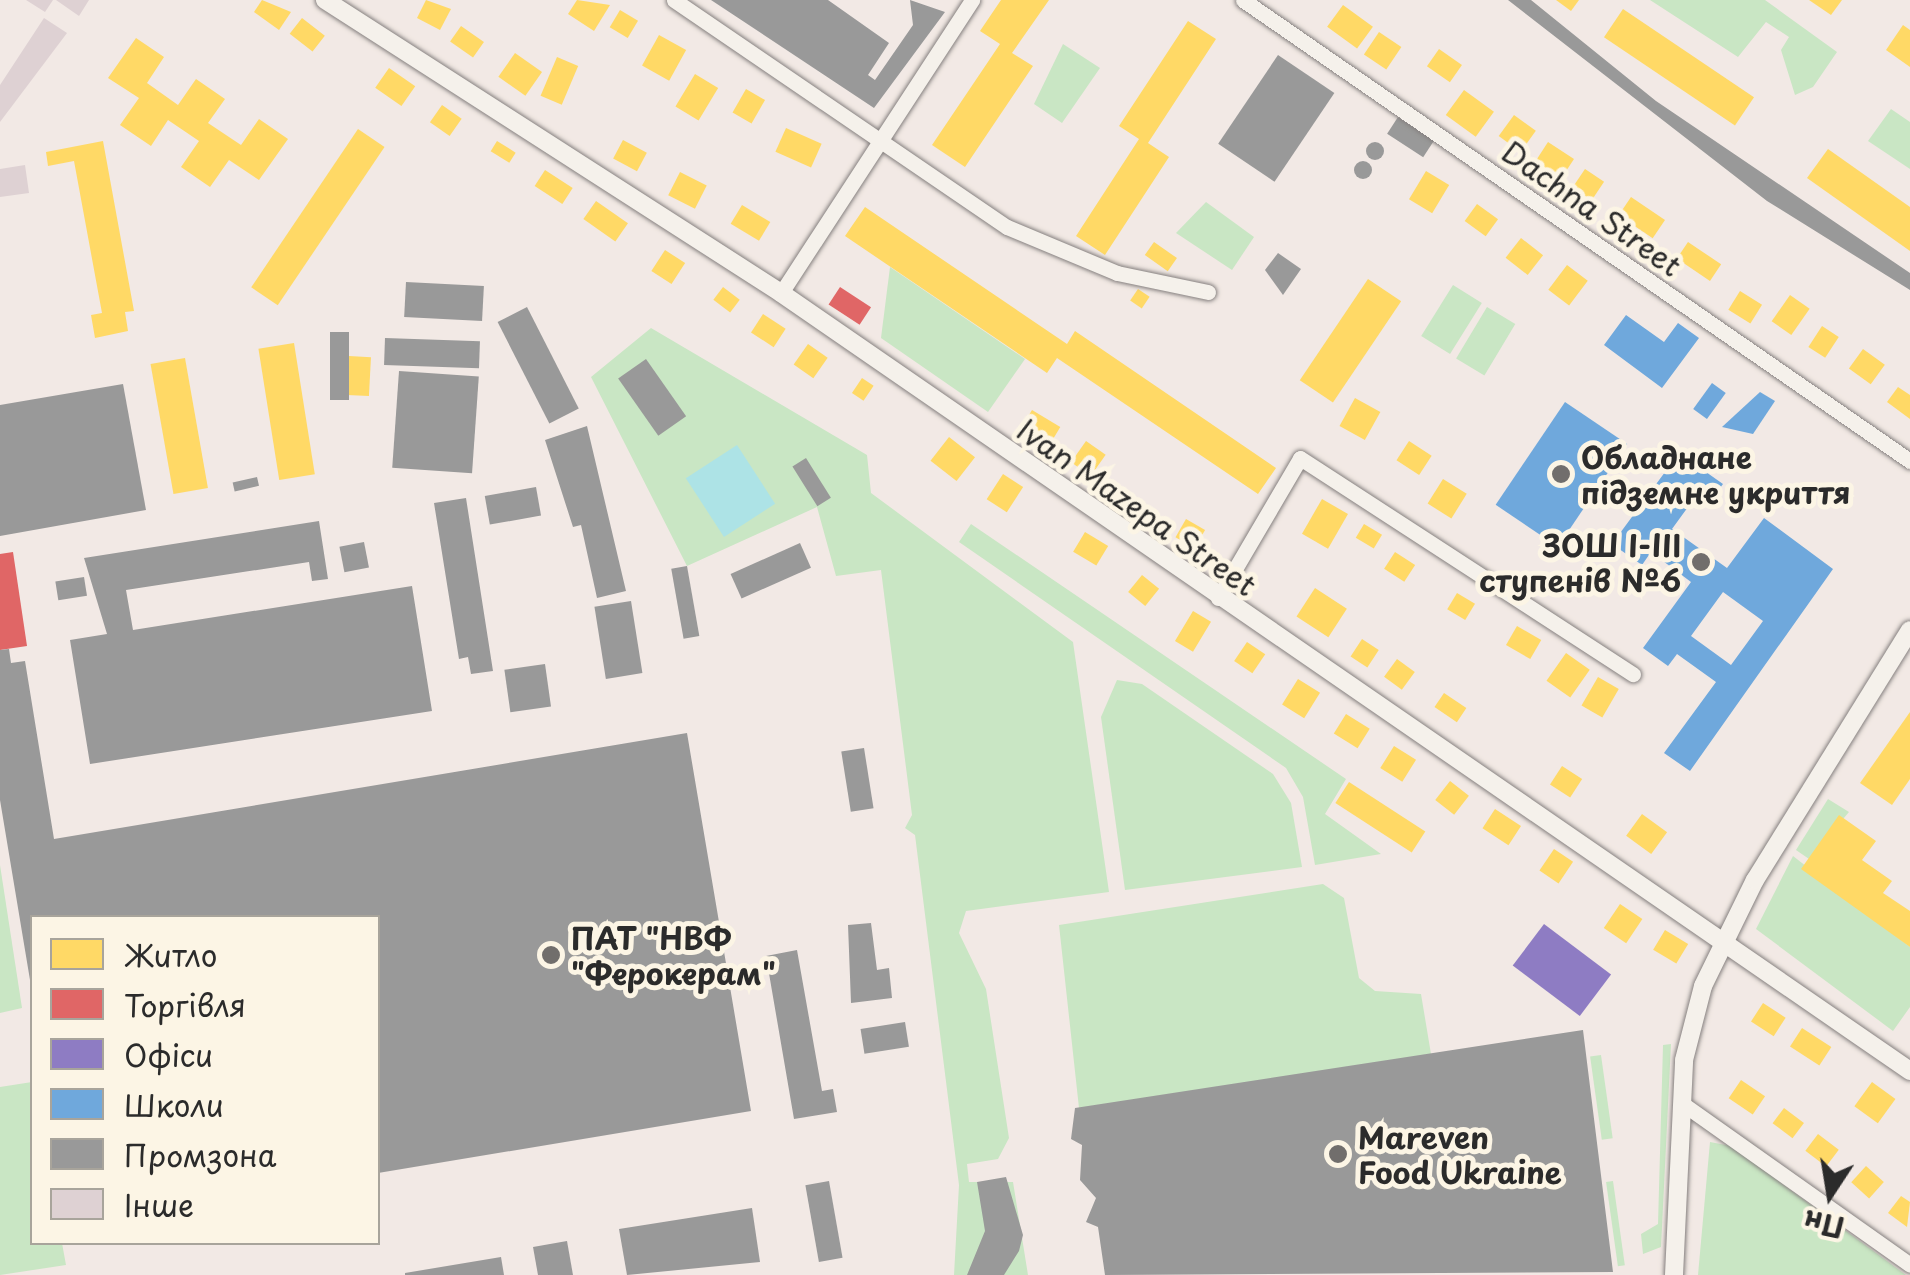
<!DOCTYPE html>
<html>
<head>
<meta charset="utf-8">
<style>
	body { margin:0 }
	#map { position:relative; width:1910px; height:1275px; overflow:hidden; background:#f2e9e5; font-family:"Playpen Sans",sans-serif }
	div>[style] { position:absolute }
	.green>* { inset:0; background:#c9e6c4; transform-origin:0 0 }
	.water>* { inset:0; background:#ade3e6; transform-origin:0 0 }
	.homes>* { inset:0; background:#ffd966; transform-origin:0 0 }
	.shops>* { inset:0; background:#e06666; transform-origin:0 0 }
	.offices>* { inset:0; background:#8e7cc3; transform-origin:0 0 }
	.schools>* { inset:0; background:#6fa8dc; transform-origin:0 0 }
	.industry>* { inset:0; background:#999; transform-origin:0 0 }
	.round { border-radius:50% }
	.building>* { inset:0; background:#ded1d3 }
	.roads { filter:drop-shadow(0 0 2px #85807f) drop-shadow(0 0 2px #85807f) }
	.minor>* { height:15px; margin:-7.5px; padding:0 7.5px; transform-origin:7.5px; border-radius:7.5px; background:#f5f1eb }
	.tertiary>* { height:18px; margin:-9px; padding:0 9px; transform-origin:9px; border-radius:9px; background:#f5f1eb }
	.dots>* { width:28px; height:28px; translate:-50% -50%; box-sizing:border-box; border:5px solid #fcf5e5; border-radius:50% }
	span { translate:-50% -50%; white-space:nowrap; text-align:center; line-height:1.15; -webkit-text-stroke:10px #fcf5e5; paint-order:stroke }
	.street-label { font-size:30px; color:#2b2b2b }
	.poi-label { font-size:30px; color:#2b2b2b; font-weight:700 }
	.left { translate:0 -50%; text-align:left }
	.right { translate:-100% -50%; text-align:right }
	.legend { position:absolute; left:30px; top:915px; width:350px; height:330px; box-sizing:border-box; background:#fcf5e5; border:2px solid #a8a49b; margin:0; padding:12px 18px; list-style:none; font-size:30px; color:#2b2b2b }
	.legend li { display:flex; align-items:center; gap:20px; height:50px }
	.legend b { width:50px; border:2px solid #a8a49b }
	.north { position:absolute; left:1780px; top:1145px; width:100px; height:100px; -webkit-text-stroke:8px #fcf5e5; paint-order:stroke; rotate:192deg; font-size:28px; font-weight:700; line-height:40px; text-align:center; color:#2b2b2b }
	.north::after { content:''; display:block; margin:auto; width:35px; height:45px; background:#2b2b2b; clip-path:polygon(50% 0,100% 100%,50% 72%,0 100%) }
</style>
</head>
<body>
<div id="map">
	<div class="green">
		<div style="clip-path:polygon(1650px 0,1765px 0,1837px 52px,1813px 87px,1795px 95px,1781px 50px,1789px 37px,1766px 22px,1738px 57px)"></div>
		<div style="clip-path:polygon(1063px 44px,1100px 68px,1062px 123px,1034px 104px)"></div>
		<div style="clip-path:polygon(1891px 109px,1910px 122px,1910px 169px,1868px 141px)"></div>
		<div style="clip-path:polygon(1206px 202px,1254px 237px,1232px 270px,1176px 233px)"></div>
		<div style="clip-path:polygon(890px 267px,1025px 359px,988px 412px,881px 338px)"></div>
		<div style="left:1453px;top:285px;width:34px;height:60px;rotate:32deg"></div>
		<div style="left:1487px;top:307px;width:33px;height:60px;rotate:31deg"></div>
		<div style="clip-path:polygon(651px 328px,867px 455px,871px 493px,1073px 642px,1109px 892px,966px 911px,959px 933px,986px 989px,1009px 1138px,998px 1159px,967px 1164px,969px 1182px,1013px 1182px,1028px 1275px,954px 1275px,959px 1185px,915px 835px,905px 828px,912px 815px,881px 570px,836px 576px,817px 507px,687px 566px,591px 377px)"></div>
		<div style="clip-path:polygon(971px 524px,1346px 779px,1325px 814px,1381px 854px,1315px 865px,1303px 797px,1286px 768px,959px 542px)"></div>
		<div style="clip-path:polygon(1117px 680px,1142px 684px,1273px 774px,1291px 803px,1302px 867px,1125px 890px,1101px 717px)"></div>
		<div style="clip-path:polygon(1828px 799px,1849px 812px,1809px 859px,1796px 850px)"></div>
		<div style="clip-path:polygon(1793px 856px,1910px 947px,1910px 1007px,1893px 1031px,1756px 929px)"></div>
		<div style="clip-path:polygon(0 865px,22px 1008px,0 1013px)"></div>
		<div style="clip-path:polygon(1323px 884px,1344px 898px,1359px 978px,1375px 991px,1421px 994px,1431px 1054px,1079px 1108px,1059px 925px)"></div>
		<div style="clip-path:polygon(1671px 1044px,1661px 1247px,1643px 1254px,1641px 1234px,1658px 1224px,1663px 1045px)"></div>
		<div style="left:1601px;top:1055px;width:84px;height:11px;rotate:82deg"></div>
		<div style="clip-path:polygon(32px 1082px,32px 1242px,62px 1243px,66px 1265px,0 1275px,0 1087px)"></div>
		<div style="clip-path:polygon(1710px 1142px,1731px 1146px,1906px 1275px,1698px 1275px)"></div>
		<div style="left:1613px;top:1181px;width:85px;height:7px;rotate:82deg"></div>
	</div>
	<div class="water">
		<div style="left:737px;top:445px;width:70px;height:61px;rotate:57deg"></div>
	</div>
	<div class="homes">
		<div style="clip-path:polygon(262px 0,291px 12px,279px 30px,254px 12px)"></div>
		<div style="clip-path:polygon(426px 0,451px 9px,440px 30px,417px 18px)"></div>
		<div style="clip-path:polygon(577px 0,610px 5px,594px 31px,568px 14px)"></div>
		<div style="clip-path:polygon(1001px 0,1049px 0,1012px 53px,1033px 66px,965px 167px,932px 145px,1000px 44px,980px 31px)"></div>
		<div style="clip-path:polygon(1556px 0,1579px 0,1571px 11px)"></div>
		<div style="clip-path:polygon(1809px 0,1842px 0,1831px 15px)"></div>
		<div style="left:1343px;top:5px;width:37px;height:27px;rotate:36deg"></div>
		<div style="left:1623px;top:9px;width:158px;height:34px;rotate:34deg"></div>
		<div style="left:620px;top:10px;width:21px;height:20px;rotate:31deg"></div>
		<div style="left:302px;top:18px;width:29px;height:20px;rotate:38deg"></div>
		<div style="clip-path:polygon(1188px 21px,1216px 39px,1148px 143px,1169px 157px,1105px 255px,1076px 236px,1139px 139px,1119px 126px)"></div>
		<div style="clip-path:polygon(1903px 25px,1910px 30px,1910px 67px,1886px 50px)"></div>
		<div style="left:461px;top:26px;width:28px;height:19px;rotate:35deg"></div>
		<div style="left:1379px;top:32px;width:27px;height:27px;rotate:34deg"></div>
		<div style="left:659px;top:35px;width:31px;height:35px;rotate:29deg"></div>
		<div style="clip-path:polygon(136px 38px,164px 57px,147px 83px,178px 105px,196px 79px,225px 99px,208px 123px,241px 145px,259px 119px,288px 139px,259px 180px,229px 160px,210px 187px,181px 167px,199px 141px,168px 120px,151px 146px,120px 125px,139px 98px,108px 78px)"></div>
		<div style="left:1439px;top:49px;width:28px;height:21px;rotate:35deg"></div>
		<div style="left:515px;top:53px;width:33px;height:29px;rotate:35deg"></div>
		<div style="left:557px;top:57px;width:23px;height:42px;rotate:23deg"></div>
		<div style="left:389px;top:68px;width:32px;height:24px;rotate:35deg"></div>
		<div style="left:695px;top:74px;width:27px;height:38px;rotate:31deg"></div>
		<div style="left:746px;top:89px;width:22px;height:27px;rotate:30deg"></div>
		<div style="left:1464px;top:90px;width:37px;height:31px;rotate:36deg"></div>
		<div style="left:442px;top:105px;width:24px;height:21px;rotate:35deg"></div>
		<div style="left:1514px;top:115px;width:27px;height:26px;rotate:36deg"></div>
		<div style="left:786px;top:128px;width:39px;height:26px;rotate:24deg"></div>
		<div style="left:358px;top:129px;width:32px;height:191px;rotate:34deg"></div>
		<div style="left:623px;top:140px;width:27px;height:21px;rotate:28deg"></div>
		<div style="clip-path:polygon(103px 141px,134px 311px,125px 312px,128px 331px,95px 338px,91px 315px,102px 313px,74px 161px,48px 166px,46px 152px)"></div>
		<div style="left:497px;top:141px;width:22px;height:12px;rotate:32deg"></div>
		<div style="left:1548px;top:142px;width:31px;height:25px;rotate:33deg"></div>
		<div style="clip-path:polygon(1828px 149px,1910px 207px,1910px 251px,1807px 178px)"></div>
		<div style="left:1585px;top:169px;width:23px;height:29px;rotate:34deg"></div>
		<div style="left:545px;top:170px;width:33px;height:19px;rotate:33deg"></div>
		<div style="left:1426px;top:171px;width:27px;height:33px;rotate:31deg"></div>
		<div style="left:680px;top:172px;width:30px;height:26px;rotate:27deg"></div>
		<div style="left:1631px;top:197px;width:41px;height:22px;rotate:34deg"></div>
		<div style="left:596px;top:201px;width:39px;height:22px;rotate:35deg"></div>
		<div style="left:1477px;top:204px;width:26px;height:21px;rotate:36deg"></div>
		<div style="left:742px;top:205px;width:33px;height:22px;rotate:31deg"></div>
		<div style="clip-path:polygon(865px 207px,1067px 344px,1075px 331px,1276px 468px,1258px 494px,1057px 358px,1047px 373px,845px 236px)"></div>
		<div style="left:1521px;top:238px;width:28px;height:25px;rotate:38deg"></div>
		<div style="left:1154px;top:242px;width:28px;height:16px;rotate:35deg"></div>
		<div style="left:1688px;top:242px;width:40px;height:20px;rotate:34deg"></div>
		<div style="left:665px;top:250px;width:24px;height:25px;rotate:33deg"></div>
		<div style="left:1567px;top:265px;width:26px;height:31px;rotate:37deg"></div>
		<div style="left:1368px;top:279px;width:40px;height:122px;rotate:34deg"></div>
		<div style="left:723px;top:287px;width:21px;height:16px;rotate:37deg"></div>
		<div style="left:1138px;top:289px;width:14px;height:14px;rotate:34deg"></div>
		<div style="left:1740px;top:291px;width:26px;height:22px;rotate:32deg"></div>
		<div style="left:1790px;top:295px;width:24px;height:32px;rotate:35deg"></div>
		<div style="left:763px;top:314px;width:27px;height:22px;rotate:33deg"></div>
		<div style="left:1822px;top:326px;width:20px;height:25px;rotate:33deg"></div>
		<div style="left:294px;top:343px;width:133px;height:36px;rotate:81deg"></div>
		<div style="left:808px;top:344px;width:24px;height:25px;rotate:35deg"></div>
		<div style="left:1863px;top:349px;width:27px;height:24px;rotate:36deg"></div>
		<div style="left:349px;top:356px;width:22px;height:39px;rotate:3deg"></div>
		<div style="left:185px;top:358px;width:132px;height:35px;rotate:80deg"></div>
		<div style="left:862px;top:378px;width:14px;height:18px;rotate:34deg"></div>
		<div style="clip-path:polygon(1898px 387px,1910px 395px,1910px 419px,1887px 402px)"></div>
		<div style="left:1355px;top:398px;width:29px;height:32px;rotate:29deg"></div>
		<div style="left:1032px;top:410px;width:33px;height:23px;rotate:31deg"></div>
		<div style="left:949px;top:437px;width:33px;height:30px;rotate:38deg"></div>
		<div style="left:1086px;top:441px;width:24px;height:26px;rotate:35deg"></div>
		<div style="left:1409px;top:441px;width:27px;height:23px;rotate:33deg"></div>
		<div style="left:1003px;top:474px;width:24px;height:30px;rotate:33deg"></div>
		<div style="left:1443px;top:479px;width:28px;height:29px;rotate:32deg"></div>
		<div style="left:1322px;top:499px;width:30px;height:40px;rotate:30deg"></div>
		<div style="left:1186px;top:519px;width:22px;height:21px;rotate:30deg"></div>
		<div style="left:1364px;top:524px;width:21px;height:16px;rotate:31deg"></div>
		<div style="left:1085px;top:532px;width:27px;height:23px;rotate:31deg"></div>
		<div style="left:1395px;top:552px;width:24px;height:20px;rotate:33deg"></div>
		<div style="left:1142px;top:575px;width:22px;height:22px;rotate:39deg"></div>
		<div style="left:1315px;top:588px;width:38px;height:34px;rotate:33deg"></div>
		<div style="left:1457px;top:593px;width:21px;height:19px;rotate:31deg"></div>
		<div style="left:1193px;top:611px;width:21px;height:35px;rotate:31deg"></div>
		<div style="left:1517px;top:626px;width:28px;height:22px;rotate:30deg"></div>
		<div style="left:1362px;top:639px;width:20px;height:21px;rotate:33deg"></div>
		<div style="left:1247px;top:642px;width:22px;height:23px;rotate:34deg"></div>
		<div style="left:1566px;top:653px;width:29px;height:34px;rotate:35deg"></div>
		<div style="left:1397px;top:659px;width:22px;height:22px;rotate:36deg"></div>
		<div style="left:1598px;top:677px;width:24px;height:33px;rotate:30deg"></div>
		<div style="left:1298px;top:679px;width:26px;height:30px;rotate:32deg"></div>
		<div style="left:1444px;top:693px;width:27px;height:17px;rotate:34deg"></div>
		<div style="clip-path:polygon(1910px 712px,1910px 779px,1892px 805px,1860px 783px)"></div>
		<div style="left:1346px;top:714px;width:28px;height:23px;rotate:32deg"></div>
		<div style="left:1394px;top:746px;width:26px;height:26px;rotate:32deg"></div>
		<div style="left:1562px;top:766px;width:24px;height:22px;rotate:33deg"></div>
		<div style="left:1450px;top:781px;width:24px;height:24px;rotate:38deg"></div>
		<div style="left:1349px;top:782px;width:91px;height:25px;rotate:33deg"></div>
		<div style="left:1495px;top:809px;width:31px;height:23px;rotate:33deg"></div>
		<div style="left:1642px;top:814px;width:31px;height:27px;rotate:36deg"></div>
		<div style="clip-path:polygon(1839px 815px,1876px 841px,1862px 860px,1892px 881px,1883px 893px,1910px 911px,1910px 947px,1801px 869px)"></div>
		<div style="left:1554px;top:849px;width:23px;height:26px;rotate:34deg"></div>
		<div style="left:1620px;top:904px;width:27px;height:29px;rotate:34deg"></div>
		<div style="left:1665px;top:930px;width:27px;height:23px;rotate:31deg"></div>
		<div style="left:1763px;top:1003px;width:27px;height:22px;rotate:33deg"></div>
		<div style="left:1802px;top:1028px;width:35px;height:22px;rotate:33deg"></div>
		<div style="left:1741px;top:1080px;width:29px;height:22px;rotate:34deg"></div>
		<div style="left:1872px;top:1082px;width:29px;height:30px;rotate:36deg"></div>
		<div style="left:1784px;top:1108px;width:25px;height:19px;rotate:37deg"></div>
		<div style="left:1818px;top:1134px;width:26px;height:21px;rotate:37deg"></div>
		<div style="left:1866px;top:1166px;width:24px;height:22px;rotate:42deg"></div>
		<div style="clip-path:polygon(1901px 1196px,1910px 1202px,1907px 1227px,1888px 1213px)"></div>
	</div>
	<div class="shops">
		<div style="left:840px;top:287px;width:37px;height:21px;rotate:33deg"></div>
		<div style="clip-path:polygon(13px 552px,27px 646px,0 650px,0 554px)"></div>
	</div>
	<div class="offices">
		<div style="left:1544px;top:924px;width:84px;height:52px;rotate:37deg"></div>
	</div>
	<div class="schools">
		<div style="clip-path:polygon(1626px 315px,1664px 342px,1678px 323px,1699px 338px,1662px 388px,1604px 345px)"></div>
		<div style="left:1712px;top:383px;width:17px;height:32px;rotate:36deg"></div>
		<div style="clip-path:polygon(1760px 392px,1775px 401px,1753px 434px,1722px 427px)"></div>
		<div style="left:1565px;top:402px;width:75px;height:124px;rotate:34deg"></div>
		<div style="clip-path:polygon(evenodd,1679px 453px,1723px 484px,1708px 504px,1696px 496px,1672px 529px,1727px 568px,1764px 518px,1833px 569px,1690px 771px,1664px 753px,1716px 682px,1677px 654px,1668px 666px,1643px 648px,1691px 582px,1651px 552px,1642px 565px,1612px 544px,1679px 453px,1723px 592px,1763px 621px,1731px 665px,1691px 636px,1723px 592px)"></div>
	</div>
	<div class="industry">
		<div style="clip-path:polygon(711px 0,828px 0,889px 43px,868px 75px,875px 80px,913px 25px,910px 0,945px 12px,874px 108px)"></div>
		<div style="clip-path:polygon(1508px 0,1531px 0,1656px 101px,1910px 273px,1910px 290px,1767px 201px)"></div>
		<div style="left:1278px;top:55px;width:68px;height:107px;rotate:34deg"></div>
		<div style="left:1398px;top:117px;width:43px;height:20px;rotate:33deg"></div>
		<div class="round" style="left:1366px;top:142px;width:18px;height:18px"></div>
		<div class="round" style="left:1354px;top:161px;width:18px;height:18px"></div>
		<div style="clip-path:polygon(1278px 253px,1301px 269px,1283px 295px,1265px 270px)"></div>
		<div style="left:406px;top:282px;width:78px;height:35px;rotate:3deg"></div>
		<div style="left:527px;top:307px;width:114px;height:33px;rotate:63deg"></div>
		<div style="left:330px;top:332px;width:19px;height:68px"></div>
		<div style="left:385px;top:338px;width:95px;height:27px;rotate:2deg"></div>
		<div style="left:646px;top:359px;width:70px;height:34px;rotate:55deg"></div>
		<div style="left:399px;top:371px;width:80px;height:97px;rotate:4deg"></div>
		<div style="clip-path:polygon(123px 384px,146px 510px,0 536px,0 405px)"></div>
		<div style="clip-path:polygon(587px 426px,626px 591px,597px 598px,581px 525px,573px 527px,545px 440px)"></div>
		<div style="left:806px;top:458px;width:47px;height:16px;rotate:58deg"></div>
		<div style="left:257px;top:477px;width:9px;height:25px;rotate:77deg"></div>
		<div style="left:536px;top:487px;width:29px;height:52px;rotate:80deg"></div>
		<div style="clip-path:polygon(466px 498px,493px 671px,471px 674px,468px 657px,459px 659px,434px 503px)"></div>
		<div style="clip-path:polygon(319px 521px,328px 579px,312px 581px,309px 562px,126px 590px,133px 630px,412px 586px,432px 711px,90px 764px,70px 640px,107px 634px,84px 558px)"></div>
		<div style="left:364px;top:542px;width:26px;height:25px;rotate:79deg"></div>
		<div style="left:800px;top:543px;width:27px;height:76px;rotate:66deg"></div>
		<div style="left:687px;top:566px;width:71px;height:16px;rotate:80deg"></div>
		<div style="left:84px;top:577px;width:19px;height:29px;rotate:81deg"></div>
		<div style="left:631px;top:601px;width:73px;height:37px;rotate:81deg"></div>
		<div style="clip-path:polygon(9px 649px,11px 663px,25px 661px,54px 839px,687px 733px,751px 1111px,378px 1173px,378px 918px,32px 918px,30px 980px,0 800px,0 650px)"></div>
		<div style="left:545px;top:664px;width:43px;height:41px;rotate:82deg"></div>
		<div style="left:864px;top:748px;width:61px;height:23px;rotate:81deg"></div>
		<div style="clip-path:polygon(871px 923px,877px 970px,889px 968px,892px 998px,851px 1003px,848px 925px)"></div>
		<div style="clip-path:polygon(797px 950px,822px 1091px,833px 1089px,837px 1112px,794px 1119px,766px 956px)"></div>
		<div style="left:905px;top:1022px;width:25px;height:45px;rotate:81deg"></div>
		<div style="clip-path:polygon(1583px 1030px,1613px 1272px,1105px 1275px,1098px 1227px,1086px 1222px,1096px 1198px,1080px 1180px,1082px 1145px,1071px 1139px,1075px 1108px)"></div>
		<div style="clip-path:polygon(1006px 1177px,1023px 1235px,1019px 1251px,1004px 1275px,967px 1275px,985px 1231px,977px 1182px)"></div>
		<div style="left:829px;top:1181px;width:78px;height:24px;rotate:80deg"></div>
		<div style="clip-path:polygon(752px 1208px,760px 1262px,627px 1275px,619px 1229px)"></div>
		<div style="clip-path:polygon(567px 1241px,573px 1275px,538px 1275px,533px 1247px)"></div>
		<div style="clip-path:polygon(501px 1257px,504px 1275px,405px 1275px,405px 1273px)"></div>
	</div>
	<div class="building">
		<div style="clip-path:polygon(26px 0,53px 0,45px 12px)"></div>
		<div style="clip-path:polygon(56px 0,89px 0,79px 16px)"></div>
		<div style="clip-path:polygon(44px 18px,67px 33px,0 122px,0 85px)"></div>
		<div style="clip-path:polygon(25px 165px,29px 193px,0 197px,0 169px)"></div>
	</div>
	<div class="roads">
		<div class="minor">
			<div style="left:674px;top:0;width:403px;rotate:34.3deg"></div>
			<div style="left:1007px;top:227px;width:119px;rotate:22.7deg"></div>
			<div style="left:1117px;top:273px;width:93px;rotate:11.8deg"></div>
			<div style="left:1243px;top:0;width:811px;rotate:34.65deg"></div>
			<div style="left:781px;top:293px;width:350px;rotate:-56.9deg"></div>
			<div style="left:1218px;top:598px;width:162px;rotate:-59.6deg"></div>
			<div style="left:1300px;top:458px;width:397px;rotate:33deg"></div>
			<div style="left:1683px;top:1104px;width:278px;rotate:35.3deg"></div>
		</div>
		<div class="tertiary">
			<div style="left:325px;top:0;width:542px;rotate:32.72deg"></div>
			<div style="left:781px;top:293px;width:1371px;rotate:34.57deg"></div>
			<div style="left:1674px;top:1275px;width:215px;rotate:-87.3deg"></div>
			<div style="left:1684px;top:1060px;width:76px;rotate:-75.6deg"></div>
			<div style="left:1703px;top:986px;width:118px;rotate:-63.9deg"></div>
			<div style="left:1755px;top:880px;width:294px;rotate:-58.2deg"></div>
		</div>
	</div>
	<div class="dots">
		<div style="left:1561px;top:474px;background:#716e6c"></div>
		<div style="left:1701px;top:562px;background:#716e6c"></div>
		<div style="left:551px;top:955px;background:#716e6c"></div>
		<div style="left:1338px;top:1154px;background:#716e6c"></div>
	</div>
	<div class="street-label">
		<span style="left:1592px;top:208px;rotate:35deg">Dachna Street</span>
		<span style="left:1137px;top:507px;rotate:35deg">Ivan Mazepa Street</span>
	</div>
	<div class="poi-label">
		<span class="left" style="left:1581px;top:474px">Обладнане<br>підземне укриття</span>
		<span class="right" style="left:1681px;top:562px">ЗОШ І-ІІІ<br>ступенів №6</span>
		<span class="left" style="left:571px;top:955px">ПАТ "НВФ<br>"Ферокерам"</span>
		<span class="left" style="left:1358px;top:1154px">Mareven<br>Food Ukraine</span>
	</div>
	<ul class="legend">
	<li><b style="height:28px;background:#ffd966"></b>Житло</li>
	<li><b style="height:28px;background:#e06666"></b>Торгівля</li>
	<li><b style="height:28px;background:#8e7cc3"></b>Офіси</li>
	<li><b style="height:28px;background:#6fa8dc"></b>Школи</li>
	<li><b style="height:28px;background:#999"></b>Промзона</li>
	<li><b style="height:28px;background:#ded1d3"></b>Інше</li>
	</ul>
	<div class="north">Пн</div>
</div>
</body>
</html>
